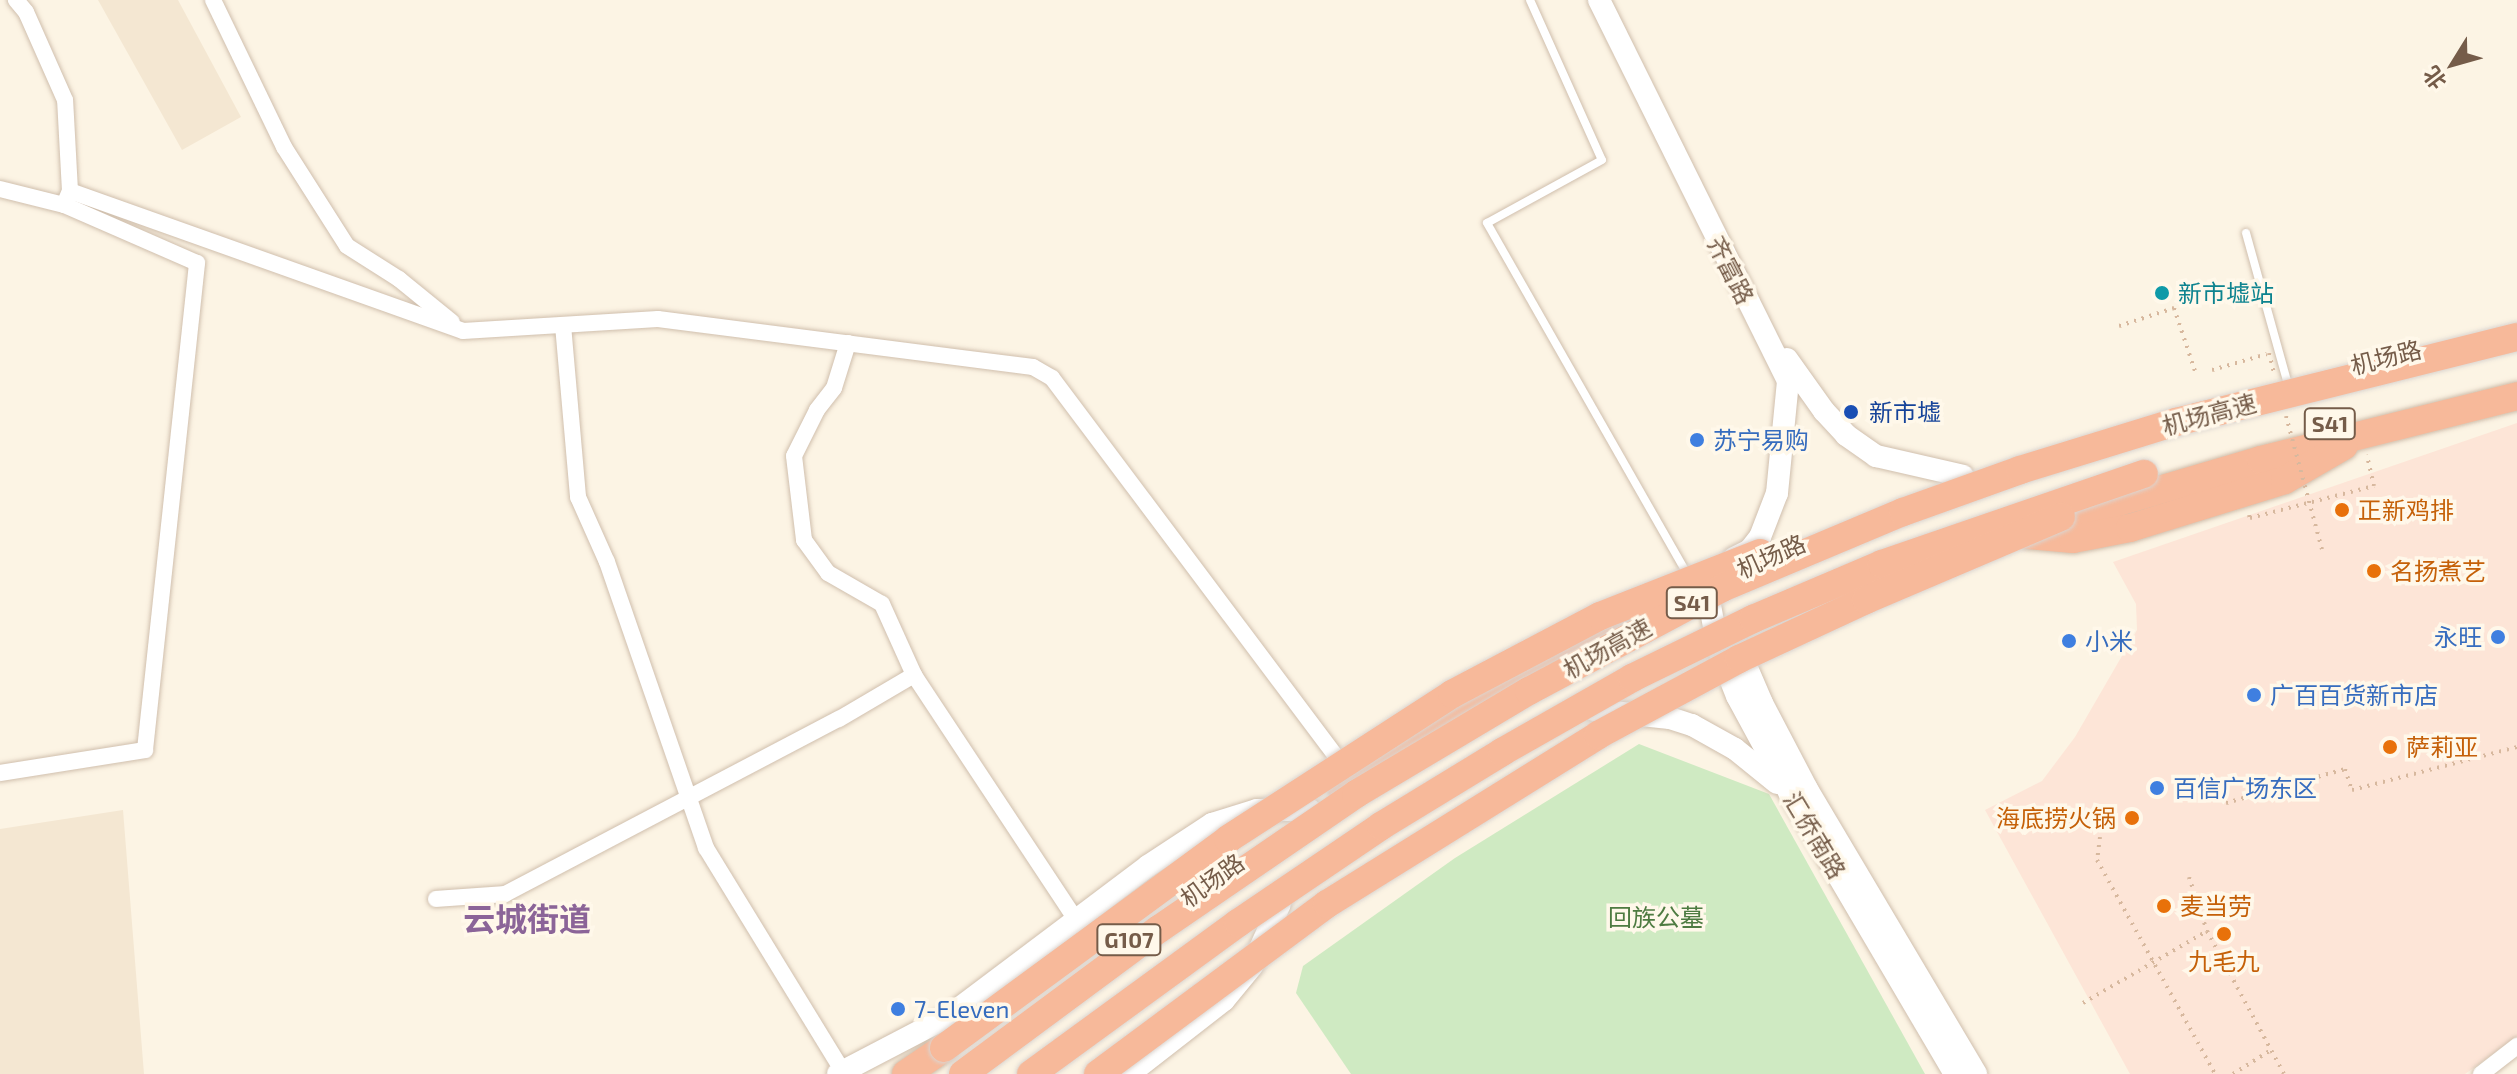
<!DOCTYPE html>
<html>
<head>
<meta charset="utf-8">
<style>
	body { margin:0 }
	#map { position:relative; width:2517px; height:1074px; overflow:hidden; background:#fcf4e4; font-family:"Exo 2","Noto Sans SC",sans-serif }
	div>[style] { position:absolute }
	.residential>* { inset:0; background:#f4e7d2 }
	.commercial>* { inset:0; background:#fde5d7 }
	.green>* { inset:0; background:#cfeac2 }
	.path>* { height:4px; margin-top:-2px; transform-origin:0; background:repeating-linear-gradient(90deg,#d7b89e 0 2px,transparent 0 8px) }
	.roads { filter:drop-shadow(0 0 2px #d0bfad) drop-shadow(0 0 2px #d0bfad) }
	.lane>* { height:8px; margin:-4px; padding:0 4px; transform-origin:4px; border-radius:4px; background:#fff }
	.street>* { height:16px; margin:-8px; padding:0 8px; transform-origin:8px; border-radius:8px; background:#fff }
	.secondary>* { height:22px; margin:-11px; padding:0 11px; transform-origin:11px; border-radius:11px; background:#fff }
	.highway>* { height:28px; margin:-14px; padding:0 14px; transform-origin:14px; border-radius:14px; background:#f7b99a }
	.path-bridge>* { height:4px; margin-top:-2px; transform-origin:0; background:repeating-linear-gradient(90deg,#d7b89e 0 2px,transparent 0 8px) }
	.bridges { filter:drop-shadow(0 0 2px #dbd5d0) drop-shadow(0 0 2px #dbd5d0) }
	.highway-bridge>* { height:28px; margin:-14px; padding:0 14px; transform-origin:14px; border-radius:14px; background:#f7b99a }
	.dots>* { width:22px; height:22px; translate:-50% -50%; box-sizing:border-box; border:4px solid #fff8ea; border-radius:50% }
	span { translate:-50% -50%; white-space:nowrap; text-align:center; line-height:1.15; -webkit-text-stroke:7px #fff8ea; paint-order:stroke }
	.shield-label span { padding:2px 6px; background:#fff8ea; border:2px solid; border-radius:6px; -webkit-text-stroke-width:0 }
	.shield-label { font-size:22px; color:#755c49; font-weight:700 }
	.street-label { font-size:24px; color:#755c49 }
	.culture-label { font-size:24px; color:#0d838f }
	.left { translate:0 -50%; text-align:left }
	.transit-label { font-size:24px; color:#164399 }
	.shop-label { font-size:24px; color:#366cbe }
	.right { translate:-100% -50%; text-align:right }
	.food-label { font-size:24px; color:#c56008 }
	.park-label { font-size:24px; color:#4e7b41 }
	.district-label { font-size:32px; color:#8b6498; font-weight:700 }
	.north { position:absolute; left:2413px; top:24px; width:80px; height:80px; -webkit-text-stroke:6px #fff8ea; paint-order:stroke; rotate:233deg; font-size:22px; font-weight:700; line-height:32px; text-align:center; color:#755c49 }
	.north::after { content:''; display:block; margin:auto; width:28px; height:36px; background:#755c49; clip-path:polygon(50% 0,100% 100%,50% 72%,0 100%) }
</style>
</head>
<body>
<div id="map">
	<div class="residential">
		<div style="clip-path:polygon(98px 0,178px 0,241px 117px,182px 150px)"></div>
		<div style="clip-path:polygon(123px 810px,144px 1074px,0 1074px,0 829px)"></div>
	</div>
	<div class="commercial">
		<div style="clip-path:polygon(2517px 423px,2517px 1036px,2465px 1074px,2130px 1074px,1985px 810px,2042px 781px,2075px 737px,2137px 630px,2136px 604px,2113px 562px)"></div>
	</div>
	<div class="green">
		<div style="clip-path:polygon(1639px 744px,1769px 794px,1925px 1074px,1351px 1074px,1296px 993px,1303px 966px,1455px 858px)"></div>
	</div>
	<div class="path">
		<div style="left:2119px;top:326px;width:58px;rotate:-18.1deg"></div>
		<div style="left:2174px;top:308px;width:70px;rotate:71.6deg"></div>
		<div style="left:2212px;top:370px;width:57px;rotate:-16.2deg"></div>
		<div style="left:2249px;top:515px;width:3px;rotate:72deg"></div>
		<div style="left:2250px;top:518px;width:128px;rotate:-14.5deg"></div>
		<div style="left:2374px;top:486px;width:32px;rotate:-103deg"></div>
		<div style="left:2226px;top:803px;width:124px;rotate:-15.9deg"></div>
		<div style="left:2345px;top:769px;width:22px;rotate:72deg"></div>
		<div style="left:2352px;top:790px;width:171px;rotate:-14.6deg"></div>
		<div style="left:2100px;top:837px;width:23px;rotate:97deg"></div>
		<div style="left:2097px;top:860px;width:244px;rotate:61.1deg"></div>
		<div style="left:2189px;top:877px;width:57px;rotate:71.6deg"></div>
		<div style="left:2207px;top:931px;width:162px;rotate:61.7deg"></div>
		<div style="left:2233px;top:1074px;width:45px;rotate:-32.3deg"></div>
	</div>
	<div class="roads">
		<div class="lane">
			<div style="left:1530px;top:0;width:175px;rotate:65.8deg"></div>
			<div style="left:1602px;top:160px;width:131px;rotate:151.3deg"></div>
			<div style="left:1487px;top:223px;width:408px;rotate:60.3deg"></div>
			<div style="left:2246px;top:233px;width:154px;rotate:74.5deg"></div>
		</div>
		<div class="street">
			<div style="left:213px;top:0;width:163px;rotate:64.2deg"></div>
			<div style="left:284px;top:147px;width:117px;rotate:57.5deg"></div>
			<div style="left:347px;top:246px;width:62px;rotate:32.4deg"></div>
			<div style="left:399px;top:279px;width:68px;rotate:39.1deg"></div>
			<div style="left:0;top:189px;width:66px;rotate:14deg"></div>
			<div style="left:70px;top:191px;width:417px;rotate:19.6deg"></div>
			<div style="left:463px;top:331px;width:195px;rotate:-3.5deg"></div>
			<div style="left:658px;top:319px;width:378px;rotate:7.3deg"></div>
			<div style="left:1033px;top:367px;width:22px;rotate:30deg"></div>
			<div style="left:1052px;top:378px;width:489px;rotate:53.1deg"></div>
			<div style="left:563px;top:325px;width:173px;rotate:85deg"></div>
			<div style="left:578px;top:497px;width:71px;rotate:66deg"></div>
			<div style="left:607px;top:562px;width:303px;rotate:70.9deg"></div>
			<div style="left:706px;top:848px;width:263px;rotate:58.5deg"></div>
			<div style="left:848px;top:343px;width:47px;rotate:107.3deg"></div>
			<div style="left:834px;top:388px;width:28px;rotate:128deg"></div>
			<div style="left:817px;top:410px;width:51px;rotate:116.6deg"></div>
			<div style="left:794px;top:456px;width:85px;rotate:83.2deg"></div>
			<div style="left:804px;top:540px;width:41px;rotate:54deg"></div>
			<div style="left:828px;top:573px;width:62px;rotate:29.9deg"></div>
			<div style="left:882px;top:604px;width:78px;rotate:65.7deg"></div>
			<div style="left:914px;top:675px;width:294px;rotate:56.5deg"></div>
			<div style="left:0;top:773px;width:147px;rotate:-9deg"></div>
			<div style="left:145px;top:750px;width:490px;rotate:-83.9deg"></div>
			<div style="left:197px;top:263px;width:145px;rotate:-156.4deg"></div>
			<div style="left:64px;top:205px;width:15px;rotate:-67deg"></div>
			<div style="left:70px;top:191px;width:91px;rotate:-93.1deg"></div>
			<div style="left:65px;top:100px;width:96px;rotate:-113.9deg"></div>
			<div style="left:26px;top:12px;width:16px;rotate:-130deg"></div>
			<div style="left:436px;top:899px;width:69px;rotate:-4.1deg"></div>
			<div style="left:505px;top:894px;width:377px;rotate:-27.7deg"></div>
			<div style="left:839px;top:719px;width:87px;rotate:-30.4deg"></div>
			<div style="left:2481px;top:1074px;width:46px;rotate:-37.9deg"></div>
		</div>
		<div class="secondary">
			<div style="left:1599px;top:0;width:425px;rotate:63.6deg"></div>
			<div style="left:1788px;top:381px;width:113px;rotate:95.6deg"></div>
			<div style="left:1777px;top:493px;width:47px;rotate:111.1deg"></div>
			<div style="left:1760px;top:537px;width:16px;rotate:128deg"></div>
			<div style="left:1750px;top:550px;width:18px;rotate:153deg"></div>
			<div style="left:1787px;top:359px;width:64px;rotate:54.6deg"></div>
			<div style="left:1824px;top:411px;width:33px;rotate:47deg"></div>
			<div style="left:1846px;top:435px;width:37px;rotate:35deg"></div>
			<div style="left:1876px;top:456px;width:89px;rotate:12.9deg"></div>
			<div style="left:1710px;top:583px;width:17px;rotate:93deg"></div>
			<div style="left:1709px;top:600px;width:49px;rotate:79.4deg"></div>
			<div style="left:1718px;top:648px;width:52px;rotate:68.4deg"></div>
			<div style="left:1737px;top:696px;width:111px;rotate:61.6deg"></div>
			<div style="left:1790px;top:794px;width:325px;rotate:59.5deg"></div>
			<div style="left:1735px;top:640px;width:69px;rotate:66.8deg"></div>
			<div style="left:1762px;top:703px;width:97px;rotate:62.4deg"></div>
			<div style="left:1807px;top:789px;width:331px;rotate:59.3deg"></div>
			<div style="left:1594px;top:710px;width:76px;rotate:6deg"></div>
			<div style="left:1670px;top:718px;width:23px;rotate:18deg"></div>
			<div style="left:1692px;top:725px;width:49px;rotate:29.2deg"></div>
			<div style="left:1735px;top:749px;width:54px;rotate:39deg"></div>
			<div style="left:838px;top:1074px;width:125px;rotate:-27.6deg"></div>
			<div style="left:949px;top:1016px;width:249px;rotate:-37deg"></div>
			<div style="left:1148px;top:866px;width:77px;rotate:-33.3deg"></div>
			<div style="left:1212px;top:824px;width:47px;rotate:-17.3deg"></div>
			<div style="left:1257px;top:810px;width:53px"></div>
			<div style="left:1129px;top:1074px;width:120px;rotate:-37.9deg"></div>
			<div style="left:1224px;top:1000px;width:44px;rotate:-50.5deg"></div>
			<div style="left:1252px;top:966px;width:68px;rotate:-65.7deg"></div>
		</div>
		<div class="highway">
			<div style="left:2037px;top:526px;width:234px;rotate:-16.4deg"></div>
			<div style="left:2261px;top:460px;width:264px;rotate:-14deg"></div>
			<div style="left:2028px;top:535px;width:45px;rotate:5.1deg"></div>
			<div style="left:2073px;top:539px;width:58px;rotate:-10.9deg"></div>
			<div style="left:2130px;top:528px;width:162px;rotate:-17.2deg"></div>
			<div style="left:2285px;top:480px;width:68px;rotate:-30deg"></div>
			<div style="left:1342px;top:788px;width:176px;rotate:-32.2deg"></div>
			<div style="left:1491px;top:694px;width:118px;rotate:-29.4deg"></div>
			<div style="left:1594px;top:636px;width:75px;rotate:-24.5deg"></div>
			<div style="left:906px;top:1074px;width:46px;rotate:-34.4deg"></div>
		</div>
	</div>
	<div class="path-bridge">
		<div style="left:2269px;top:353px;width:21px;rotate:76deg"></div>
		<div style="left:2286px;top:416px;width:138px;rotate:74.9deg"></div>
		<div style="left:2083px;top:1003px;width:143px;rotate:-30.1deg"></div>
	</div>
	<div class="bridges">
		<div class="highway-bridge">
			<div style="left:944px;top:1048px;width:353px;rotate:-36.3deg"></div>
			<div style="left:1228px;top:839px;width:267px;rotate:-32.9deg"></div>
			<div style="left:1452px;top:694px;width:167px;rotate:-27.8deg"></div>
			<div style="left:1600px;top:616px;width:172px;rotate:-21.5deg"></div>
			<div style="left:963px;top:1074px;width:244px;rotate:-36.5deg"></div>
			<div style="left:1159px;top:929px;width:239px;rotate:-34.4deg"></div>
			<div style="left:1356px;top:794px;width:201px;rotate:-30.8deg"></div>
			<div style="left:1529px;top:691px;width:219px;rotate:-28.1deg"></div>
			<div style="left:1722px;top:588px;width:196px;rotate:-22.8deg"></div>
			<div style="left:1903px;top:512px;width:124px;rotate:-19.7deg"></div>
			<div style="left:2020px;top:470px;width:163px;rotate:-17.1deg"></div>
			<div style="left:2176px;top:422px;width:351px;rotate:-14deg"></div>
			<div style="left:1031px;top:1074px;width:256px;rotate:-36.1deg"></div>
			<div style="left:1238px;top:923px;width:173px;rotate:-34.1deg"></div>
			<div style="left:1381px;top:826px;width:142px;rotate:-31.4deg"></div>
			<div style="left:1502px;top:752px;width:150px;rotate:-29.6deg"></div>
			<div style="left:1632px;top:678px;width:135px;rotate:-26deg"></div>
			<div style="left:1753px;top:619px;width:140px;rotate:-23.1deg"></div>
			<div style="left:1882px;top:564px;width:277px;rotate:-19deg"></div>
			<div style="left:1098px;top:1074px;width:285px;rotate:-36.6deg"></div>
			<div style="left:1327px;top:904px;width:319px;rotate:-31.9deg"></div>
			<div style="left:1598px;top:735px;width:160px;rotate:-28.3deg"></div>
			<div style="left:1739px;top:659px;width:140px;rotate:-24.9deg"></div>
			<div style="left:1866px;top:600px;width:212px;rotate:-23.1deg"></div>
		</div>
	</div>
	<div class="dots">
		<div style="left:2162px;top:293px;background:#0f9aa8"></div>
		<div style="left:1851px;top:412px;background:#1a4fb4"></div>
		<div style="left:1697px;top:440px;background:#3f7fe0"></div>
		<div style="left:2342px;top:510px;background:#e8710a"></div>
		<div style="left:2374px;top:571px;background:#e8710a"></div>
		<div style="left:2498px;top:637px;background:#3f7fe0"></div>
		<div style="left:2069px;top:641px;background:#3f7fe0"></div>
		<div style="left:2254px;top:695px;background:#3f7fe0"></div>
		<div style="left:2390px;top:747px;background:#e8710a"></div>
		<div style="left:2157px;top:788px;background:#3f7fe0"></div>
		<div style="left:2132px;top:818px;background:#e8710a"></div>
		<div style="left:2164px;top:906px;background:#e8710a"></div>
		<div style="left:2224px;top:934px;background:#e8710a"></div>
		<div style="left:898px;top:1009px;background:#3f7fe0"></div>
	</div>
	<div class="shield-label">
		<span style="left:2330px;top:424px">S41</span>
		<span style="left:1692px;top:603px">S41</span>
		<span style="left:1129px;top:940px">G107</span>
	</div>
	<div class="street-label">
		<span style="left:1731px;top:270px;rotate:63deg">齐富路</span>
		<span style="left:2386px;top:357px;rotate:-14deg">机场路</span>
		<span style="left:2209px;top:414px;rotate:-15deg">机场高速</span>
		<span style="left:1771px;top:556px;rotate:-24deg">机场路</span>
		<span style="left:1607px;top:648px;rotate:-29deg">机场高速</span>
		<span style="left:1815px;top:835px;rotate:59deg">汇侨南路</span>
		<span style="left:1212px;top:880px;rotate:-36deg">机场路</span>
	</div>
	<div class="culture-label">
		<span class="left" style="left:2178px;top:293px">新市墟站</span>
	</div>
	<div class="transit-label">
		<span class="left" style="left:1869px;top:412px">新市墟</span>
	</div>
	<div class="shop-label">
		<span class="left" style="left:1713px;top:440px">苏宁易购</span>
		<span class="right" style="left:2482px;top:637px">永旺</span>
		<span class="left" style="left:2085px;top:641px">小米</span>
		<span class="left" style="left:2270px;top:695px">广百百货新市店</span>
		<span class="left" style="left:2173px;top:788px">百信广场东区</span>
		<span class="left" style="left:914px;top:1009px">7-Eleven</span>
	</div>
	<div class="food-label">
		<span class="left" style="left:2358px;top:510px">正新鸡排</span>
		<span class="left" style="left:2390px;top:571px">名扬煮艺</span>
		<span class="left" style="left:2406px;top:747px">萨莉亚</span>
		<span class="right" style="left:2116px;top:818px">海底捞火锅</span>
		<span class="left" style="left:2180px;top:906px">麦当劳</span>
		<span style="left:2224px;top:961px">九毛九</span>
	</div>
	<div class="park-label">
		<span style="left:1656px;top:917px">回族公墓</span>
	</div>
	<div class="district-label">
		<span style="left:527px;top:918px">云城街道</span>
	</div>
	<div class="north">北</div>
</div>
</body>
</html>
